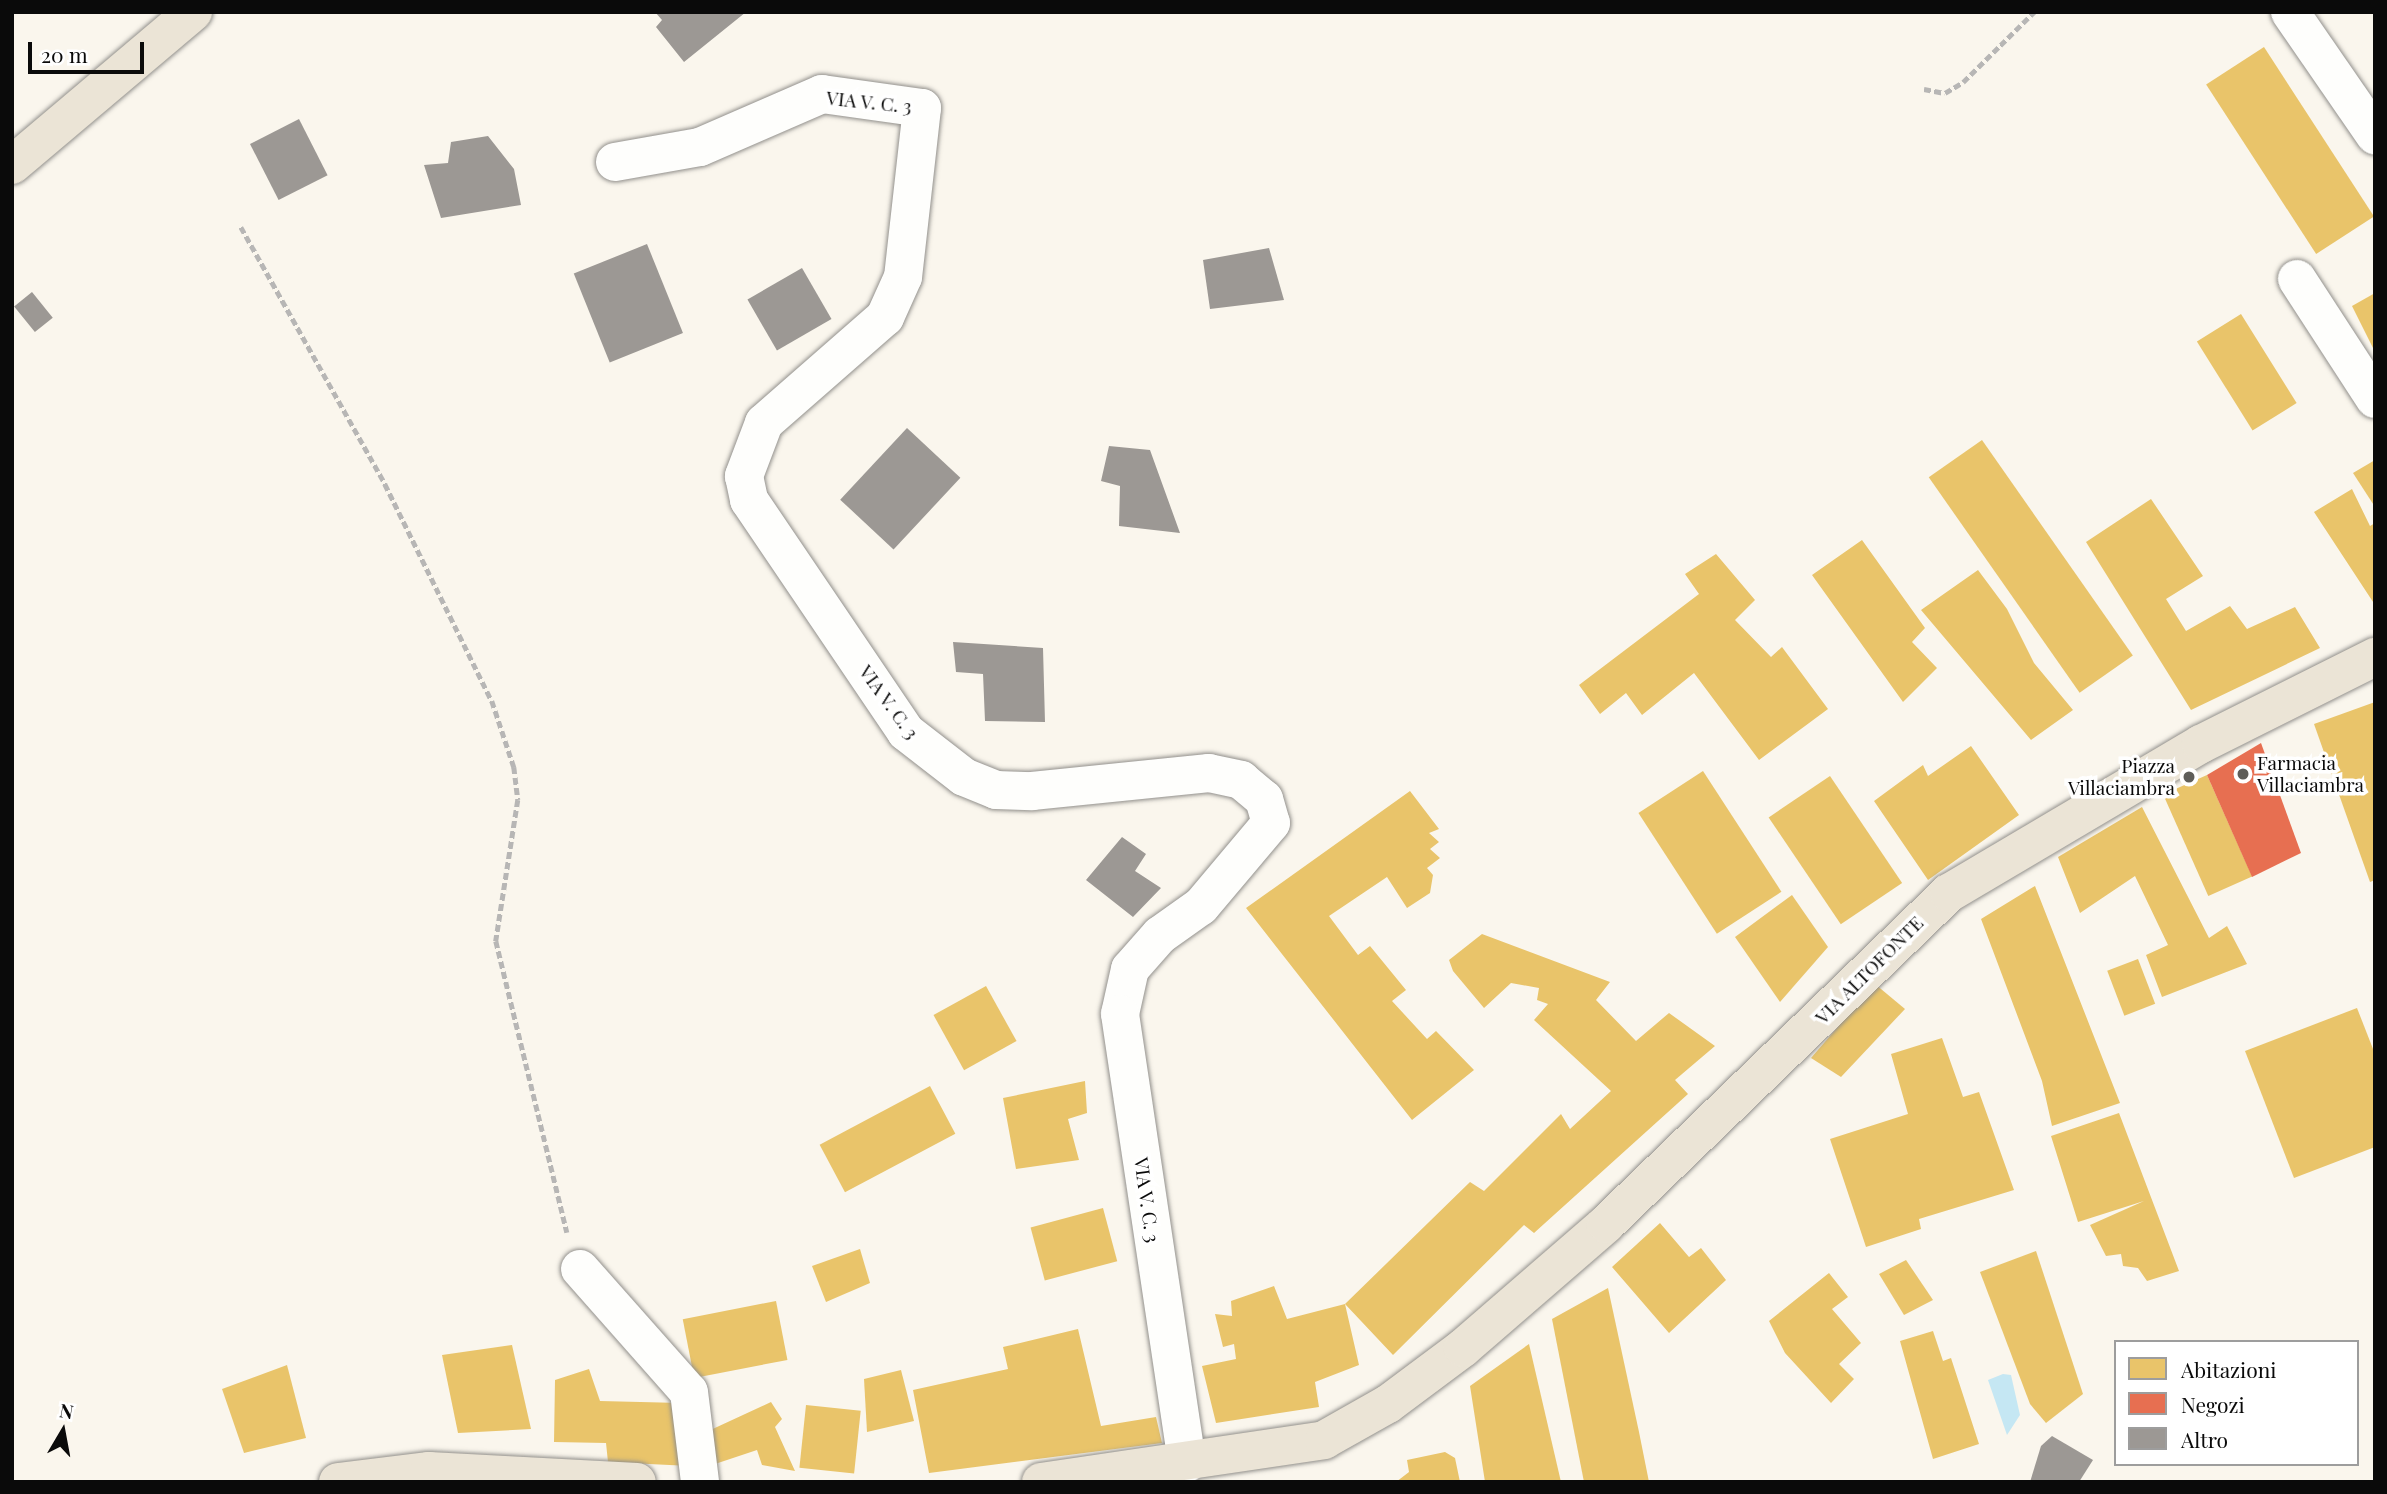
<!DOCTYPE html>
<html>
<head>
<meta charset="utf-8">
<style>
	body { margin:0 }
	#map { position:relative; width:2387px; height:1494px; overflow:hidden; background:#faf6ed; font-family:"Playfair Display",serif }
	div>[style] { position:absolute }
	.water>* { inset:0; background:#c5e7f3 }
	.homes>* { inset:0; background:#e9c46a; transform-origin:0 0 }
	.shops>* { inset:0; background:#e76f51 }
	.building>* { inset:0; background:#9c9894; transform-origin:0 0 }
	.path>* { height:4.5px; margin-top:-2.25px; transform-origin:0; background:repeating-linear-gradient(90deg,#b7b6b5 0 7px,transparent 0 10.5px) }
	.roads { filter:drop-shadow(0 0 2px #92908c) drop-shadow(0 0 2px #92908c) }
	.minor>* { height:38px; margin:-19px; padding:0 19px; transform-origin:19px; border-radius:19px; background:#fefefc }
	.major>* { height:38px; margin:-19px; padding:0 19px; transform-origin:19px; border-radius:19px; background:#ebe4d6 }
	.dots>* { width:19px; height:19px; translate:-50% -50%; box-sizing:border-box; border:4px solid #fff; border-radius:50% }
	span { translate:-50% -50%; white-space:nowrap; text-align:center; line-height:1.15; -webkit-text-stroke:7px #fff; paint-order:stroke }
	.street-label { font-size:19px; color:#0a0a0a }
	.poi-label { font-size:19px; color:#0a0a0a }
	.left { translate:0 -50%; text-align:left }
	.right { translate:-100% -50%; text-align:right }
	.frame { position:absolute; inset:0; border:14px solid #0a0a0a; pointer-events:none }
	.legend { position:absolute; left:2114px; top:1340px; width:245px; height:126px; box-sizing:border-box; background:#fff; border:2px solid #9d9d9d; margin:0; padding:9px 12px; list-style:none; font-size:21px; color:#0a0a0a }
	.legend li { display:flex; align-items:center; gap:14px; height:35px }
	.legend b { width:35px; border:2px solid #9d9d9d }
	.north { position:absolute; left:28px; top:1396px; width:70px; height:70px; -webkit-text-stroke:5px #fff; paint-order:stroke; rotate:10deg; font-size:19px; font-weight:700; line-height:28px; text-align:center; color:#0a0a0a }
	.north::after { content:''; display:block; margin:auto; width:24px; height:32px; background:#0a0a0a; clip-path:polygon(50% 0,100% 100%,50% 72%,0 100%) }
	.scale { position:absolute; left:28px; top:42px; width:116px; height:32px; box-sizing:border-box; border:4px solid #0a0a0a; border-top:0; padding-left:9px; font-size:21px; line-height:24px; white-space:nowrap; color:#0a0a0a; -webkit-text-stroke:5px #fff; paint-order:stroke }
</style>
</head>
<body>
<div id="map">
	<div class="water">
		<div style="clip-path:polygon(2003px 1374px,2011px 1375px,2020px 1415px,2007px 1435px,1988px 1380px)"></div>
	</div>
	<div class="homes">
		<div style="left:2264px;top:47px;width:202px;height:69px;rotate:57deg"></div>
		<div style="clip-path:polygon(2375px 293px,2375px 352px,2352px 306px)"></div>
		<div style="left:2241px;top:314px;width:105px;height:52px;rotate:58deg"></div>
		<div style="left:1982px;top:440px;width:263px;height:65px;rotate:55deg"></div>
		<div style="clip-path:polygon(2375px 460px,2375px 507px,2353px 473px)"></div>
		<div style="clip-path:polygon(2352px 489px,2370px 526px,2375px 523px,2375px 605px,2314px 512px)"></div>
		<div style="clip-path:polygon(2151px 499px,2203px 576px,2166px 599px,2186px 631px,2230px 606px,2247px 629px,2295px 607px,2320px 648px,2191px 710px,2086px 542px)"></div>
		<div style="clip-path:polygon(1862px 540px,1925px 628px,1912px 642px,1937px 668px,1903px 702px,1812px 575px)"></div>
		<div style="clip-path:polygon(1716px 554px,1755px 600px,1735px 620px,1771px 657px,1782px 647px,1828px 709px,1759px 760px,1694px 673px,1642px 715px,1626px 693px,1600px 714px,1579px 685px,1699px 594px,1685px 574px)"></div>
		<div style="clip-path:polygon(1978px 570px,2007px 609px,2034px 663px,2073px 710px,2031px 740px,1921px 610px)"></div>
		<div style="clip-path:polygon(2375px 702px,2375px 880px,2370px 882px,2314px 724px)"></div>
		<div style="clip-path:polygon(1971px 746px,2019px 815px,1928px 880px,1874px 801px,1923px 765px,1928px 776px)"></div>
		<div style="left:1703px;top:771px;width:144px;height:77px;rotate:57deg"></div>
		<div style="left:2207px;top:775px;width:111px;height:48px;rotate:66deg"></div>
		<div style="left:1830px;top:776px;width:129px;height:74px;rotate:56deg"></div>
		<div style="clip-path:polygon(1410px 791px,1439px 829px,1429px 833px,1439px 842px,1430px 849px,1440px 858px,1427px 868px,1433px 875px,1430px 893px,1407px 908px,1387px 877px,1329px 916px,1358px 955px,1370px 946px,1406px 990px,1392px 1001px,1427px 1039px,1436px 1031px,1474px 1070px,1412px 1120px,1246px 908px)"></div>
		<div style="clip-path:polygon(2142px 807px,2209px 938px,2227px 926px,2247px 964px,2162px 997px,2146px 955px,2168px 945px,2135px 876px,2080px 913px,2058px 857px)"></div>
		<div style="clip-path:polygon(2035px 886px,2120px 1103px,2052px 1126px,2042px 1081px,1981px 919px)"></div>
		<div style="clip-path:polygon(1792px 895px,1828px 947px,1780px 1002px,1735px 937px)"></div>
		<div style="clip-path:polygon(1482px 934px,1610px 982px,1596px 1000px,1636px 1041px,1669px 1013px,1715px 1046px,1675px 1080px,1688px 1094px,1534px 1233px,1524px 1225px,1393px 1355px,1345px 1304px,1470px 1182px,1484px 1191px,1561px 1114px,1570px 1129px,1611px 1091px,1534px 1020px,1548px 1004px,1537px 1000px,1539px 988px,1511px 983px,1484px 1008px,1453px 971px,1449px 960px)"></div>
		<div style="left:2138px;top:959px;width:48px;height:33px;rotate:69deg"></div>
		<div style="clip-path:polygon(1875px 984px,1905px 1009px,1841px 1077px,1811px 1058px)"></div>
		<div style="left:986px;top:986px;width:63px;height:60px;rotate:61deg"></div>
		<div style="clip-path:polygon(2357px 1008px,2375px 1054px,2375px 1147px,2294px 1178px,2245px 1051px)"></div>
		<div style="clip-path:polygon(1942px 1038px,1963px 1097px,1979px 1092px,2014px 1190px,1919px 1219px,1921px 1229px,1866px 1247px,1830px 1139px,1908px 1114px,1891px 1054px)"></div>
		<div style="clip-path:polygon(1085px 1081px,1087px 1113px,1068px 1119px,1079px 1160px,1016px 1169px,1003px 1098px)"></div>
		<div style="left:930px;top:1086px;width:54px;height:125px;rotate:62deg"></div>
		<div style="clip-path:polygon(2119px 1113px,2179px 1271px,2147px 1281px,2138px 1268px,2123px 1266px,2121px 1254px,2106px 1256px,2090px 1225px,2144px 1201px,2078px 1222px,2051px 1136px)"></div>
		<div style="left:1103px;top:1208px;width:55px;height:75px;rotate:75deg"></div>
		<div style="clip-path:polygon(1660px 1223px,1689px 1257px,1701px 1248px,1726px 1280px,1669px 1333px,1612px 1267px)"></div>
		<div style="clip-path:polygon(860px 1249px,870px 1283px,826px 1302px,812px 1266px)"></div>
		<div style="clip-path:polygon(2036px 1251px,2083px 1394px,2046px 1423px,2030px 1404px,1980px 1272px)"></div>
		<div style="clip-path:polygon(1906px 1260px,1933px 1300px,1904px 1315px,1879px 1274px)"></div>
		<div style="clip-path:polygon(1829px 1273px,1848px 1297px,1832px 1309px,1861px 1343px,1839px 1364px,1854px 1379px,1831px 1403px,1785px 1353px,1769px 1321px)"></div>
		<div style="clip-path:polygon(1274px 1286px,1287px 1319px,1345px 1304px,1359px 1365px,1315px 1382px,1319px 1407px,1216px 1423px,1202px 1366px,1236px 1359px,1234px 1344px,1223px 1347px,1215px 1314px,1232px 1316px,1231px 1301px)"></div>
		<div style="clip-path:polygon(1608px 1288px,1639px 1432px,1649px 1482px,1584px 1482px,1552px 1319px)"></div>
		<div style="left:776px;top:1301px;width:60px;height:95px;rotate:79deg"></div>
		<div style="clip-path:polygon(1078px 1329px,1101px 1426px,1156px 1417px,1162px 1443px,929px 1473px,913px 1390px,1008px 1369px,1003px 1347px)"></div>
		<div style="clip-path:polygon(1933px 1331px,1943px 1361px,1951px 1358px,1979px 1444px,1933px 1459px,1900px 1341px)"></div>
		<div style="clip-path:polygon(1529px 1344px,1561px 1482px,1485px 1482px,1470px 1386px)"></div>
		<div style="clip-path:polygon(512px 1345px,531px 1429px,458px 1433px,442px 1355px)"></div>
		<div style="clip-path:polygon(287px 1365px,306px 1438px,244px 1453px,222px 1389px)"></div>
		<div style="clip-path:polygon(589px 1369px,600px 1401px,681px 1403px,690px 1466px,608px 1462px,606px 1443px,554px 1442px,555px 1380px)"></div>
		<div style="clip-path:polygon(901px 1370px,914px 1421px,867px 1432px,864px 1379px)"></div>
		<div style="clip-path:polygon(771px 1402px,782px 1419px,775px 1427px,795px 1471px,762px 1465px,757px 1450px,715px 1464px,704px 1433px)"></div>
		<div style="left:806px;top:1405px;width:55px;height:63px;rotate:6deg"></div>
		<div style="clip-path:polygon(1445px 1452px,1455px 1458px,1460px 1482px,1396px 1482px,1409px 1472px,1407px 1460px)"></div>
	</div>
	<div class="shops">
		<div style="clip-path:polygon(2261px 743px,2301px 853px,2252px 877px,2207px 775px)"></div>
	</div>
	<div class="building">
		<div style="clip-path:polygon(655px 12px,746px 12px,684px 62px,656px 27px,662px 20px)"></div>
		<div style="left:299px;top:119px;width:63px;height:55px;rotate:63deg"></div>
		<div style="clip-path:polygon(488px 136px,514px 169px,521px 205px,441px 218px,424px 165px,448px 163px,451px 142px)"></div>
		<div style="left:647px;top:244px;width:96px;height:79px;rotate:68deg"></div>
		<div style="clip-path:polygon(1269px 248px,1284px 300px,1210px 309px,1203px 260px)"></div>
		<div style="left:802px;top:268px;width:59px;height:63px;rotate:60deg"></div>
		<div style="left:32px;top:292px;width:33px;height:23px;rotate:51deg"></div>
		<div style="left:907px;top:428px;width:73px;height:98px;rotate:43deg"></div>
		<div style="clip-path:polygon(1109px 446px,1150px 450px,1180px 533px,1119px 526px,1120px 486px,1101px 481px)"></div>
		<div style="clip-path:polygon(953px 642px,1043px 648px,1045px 722px,985px 721px,983px 674px,956px 672px)"></div>
		<div style="clip-path:polygon(1122px 837px,1146px 854px,1135px 871px,1161px 888px,1133px 917px,1086px 880px)"></div>
		<div style="clip-path:polygon(2052px 1436px,2093px 1460px,2079px 1482px,2030px 1482px,2041px 1446px)"></div>
	</div>
	<div class="path">
		<div style="left:1924px;top:89px;width:21px;rotate:11deg"></div>
		<div style="left:1945px;top:93px;width:21px;rotate:-31deg"></div>
		<div style="left:1963px;top:82px;width:100px;rotate:-44.6deg"></div>
		<div style="left:241px;top:227px;width:295px;rotate:60.7deg"></div>
		<div style="left:385px;top:484px;width:242px;rotate:63.8deg"></div>
		<div style="left:492px;top:701px;width:70px;rotate:71.6deg"></div>
		<div style="left:514px;top:767px;width:33px;rotate:83deg"></div>
		<div style="left:518px;top:800px;width:143px;rotate:98.9deg"></div>
		<div style="left:496px;top:941px;width:300px;rotate:76.3deg"></div>
	</div>
	<div class="roads">
		<div class="minor">
			<div style="left:2290px;top:12px;width:150px;rotate:55.4deg"></div>
			<div style="left:615px;top:162px;width:86px;rotate:-10deg"></div>
			<div style="left:700px;top:147px;width:133px;rotate:-23.5deg"></div>
			<div style="left:822px;top:94px;width:101px;rotate:8deg"></div>
			<div style="left:922px;top:108px;width:170px;rotate:96.4deg"></div>
			<div style="left:903px;top:277px;width:44px;rotate:114.2deg"></div>
			<div style="left:885px;top:317px;width:161px;rotate:138.8deg"></div>
			<div style="left:764px;top:423px;width:57px;rotate:110.7deg"></div>
			<div style="left:744px;top:476px;width:25px;rotate:78deg"></div>
			<div style="left:749px;top:500px;width:280px;rotate:55.9deg"></div>
			<div style="left:906px;top:732px;width:73px;rotate:37.8deg"></div>
			<div style="left:964px;top:777px;width:35px;rotate:22deg"></div>
			<div style="left:996px;top:790px;width:36px;rotate:2deg"></div>
			<div style="left:1032px;top:791px;width:178px;rotate:-5.8deg"></div>
			<div style="left:1209px;top:773px;width:33px;rotate:12deg"></div>
			<div style="left:1241px;top:780px;width:30px;rotate:40deg"></div>
			<div style="left:1264px;top:799px;width:25px;rotate:74deg"></div>
			<div style="left:1271px;top:823px;width:109px;rotate:130.1deg"></div>
			<div style="left:1201px;top:906px;width:50px;rotate:144.7deg"></div>
			<div style="left:1160px;top:935px;width:45px;rotate:131.4deg"></div>
			<div style="left:1130px;top:969px;width:46px;rotate:102.5deg"></div>
			<div style="left:1120px;top:1014px;width:454px;rotate:81.5deg"></div>
			<div style="left:2297px;top:279px;width:143px;rotate:57deg"></div>
			<div style="left:580px;top:1269px;width:164px;rotate:48.5deg"></div>
			<div style="left:689px;top:1392px;width:91px;rotate:83deg"></div>
		</div>
		<div class="major">
			<div style="left:12px;top:165px;width:237px;rotate:-40.2deg"></div>
			<div style="left:338px;top:1482px;width:92px;rotate:-6.9deg"></div>
			<div style="left:429px;top:1471px;width:208px;rotate:3deg"></div>
			<div style="left:1041px;top:1482px;width:286px;rotate:-8.4deg"></div>
			<div style="left:1324px;top:1440px;width:73px;rotate:-29.4deg"></div>
			<div style="left:1388px;top:1404px;width:94px;rotate:-36.7deg"></div>
			<div style="left:1463px;top:1348px;width:189px;rotate:-40.9deg"></div>
			<div style="left:1606px;top:1224px;width:477px;rotate:-44deg"></div>
			<div style="left:1949px;top:893px;width:293px;rotate:-30.6deg"></div>
			<div style="left:2201px;top:744px;width:195px;rotate:-26.6deg"></div>
		</div>
	</div>
	<div class="dots">
		<div style="left:2243px;top:774px;background:#5e5d59"></div>
		<div style="left:2189px;top:777px;background:#5e5d59"></div>
	</div>
	<div class="street-label">
		<span style="left:869px;top:102px;rotate:6deg">VIA V. C. 3</span>
		<span style="left:889px;top:702px;rotate:54deg">VIA V. C. 3</span>
		<span style="left:1869px;top:970px;rotate:-45deg">VIA ALTOFONTE</span>
		<span style="left:1147px;top:1200px;rotate:82deg">VIA V. C. 3</span>
	</div>
	<div class="poi-label">
		<span class="left" style="left:2257px;top:774px">Farmacia<br>Villaciambra</span>
		<span class="right" style="left:2175px;top:777px">Piazza<br>Villaciambra</span>
	</div>
	<div class="frame"></div>
	<ul class="legend">
	<li><b style="height:19px;background:#e9c46a"></b>Abitazioni</li>
	<li><b style="height:19px;background:#e76f51"></b>Negozi</li>
	<li><b style="height:19px;background:#9c9894"></b>Altro</li>
	</ul>
	<div class="north">N</div>
	<div class="scale">20 m</div>
</div>
</body>
</html>
